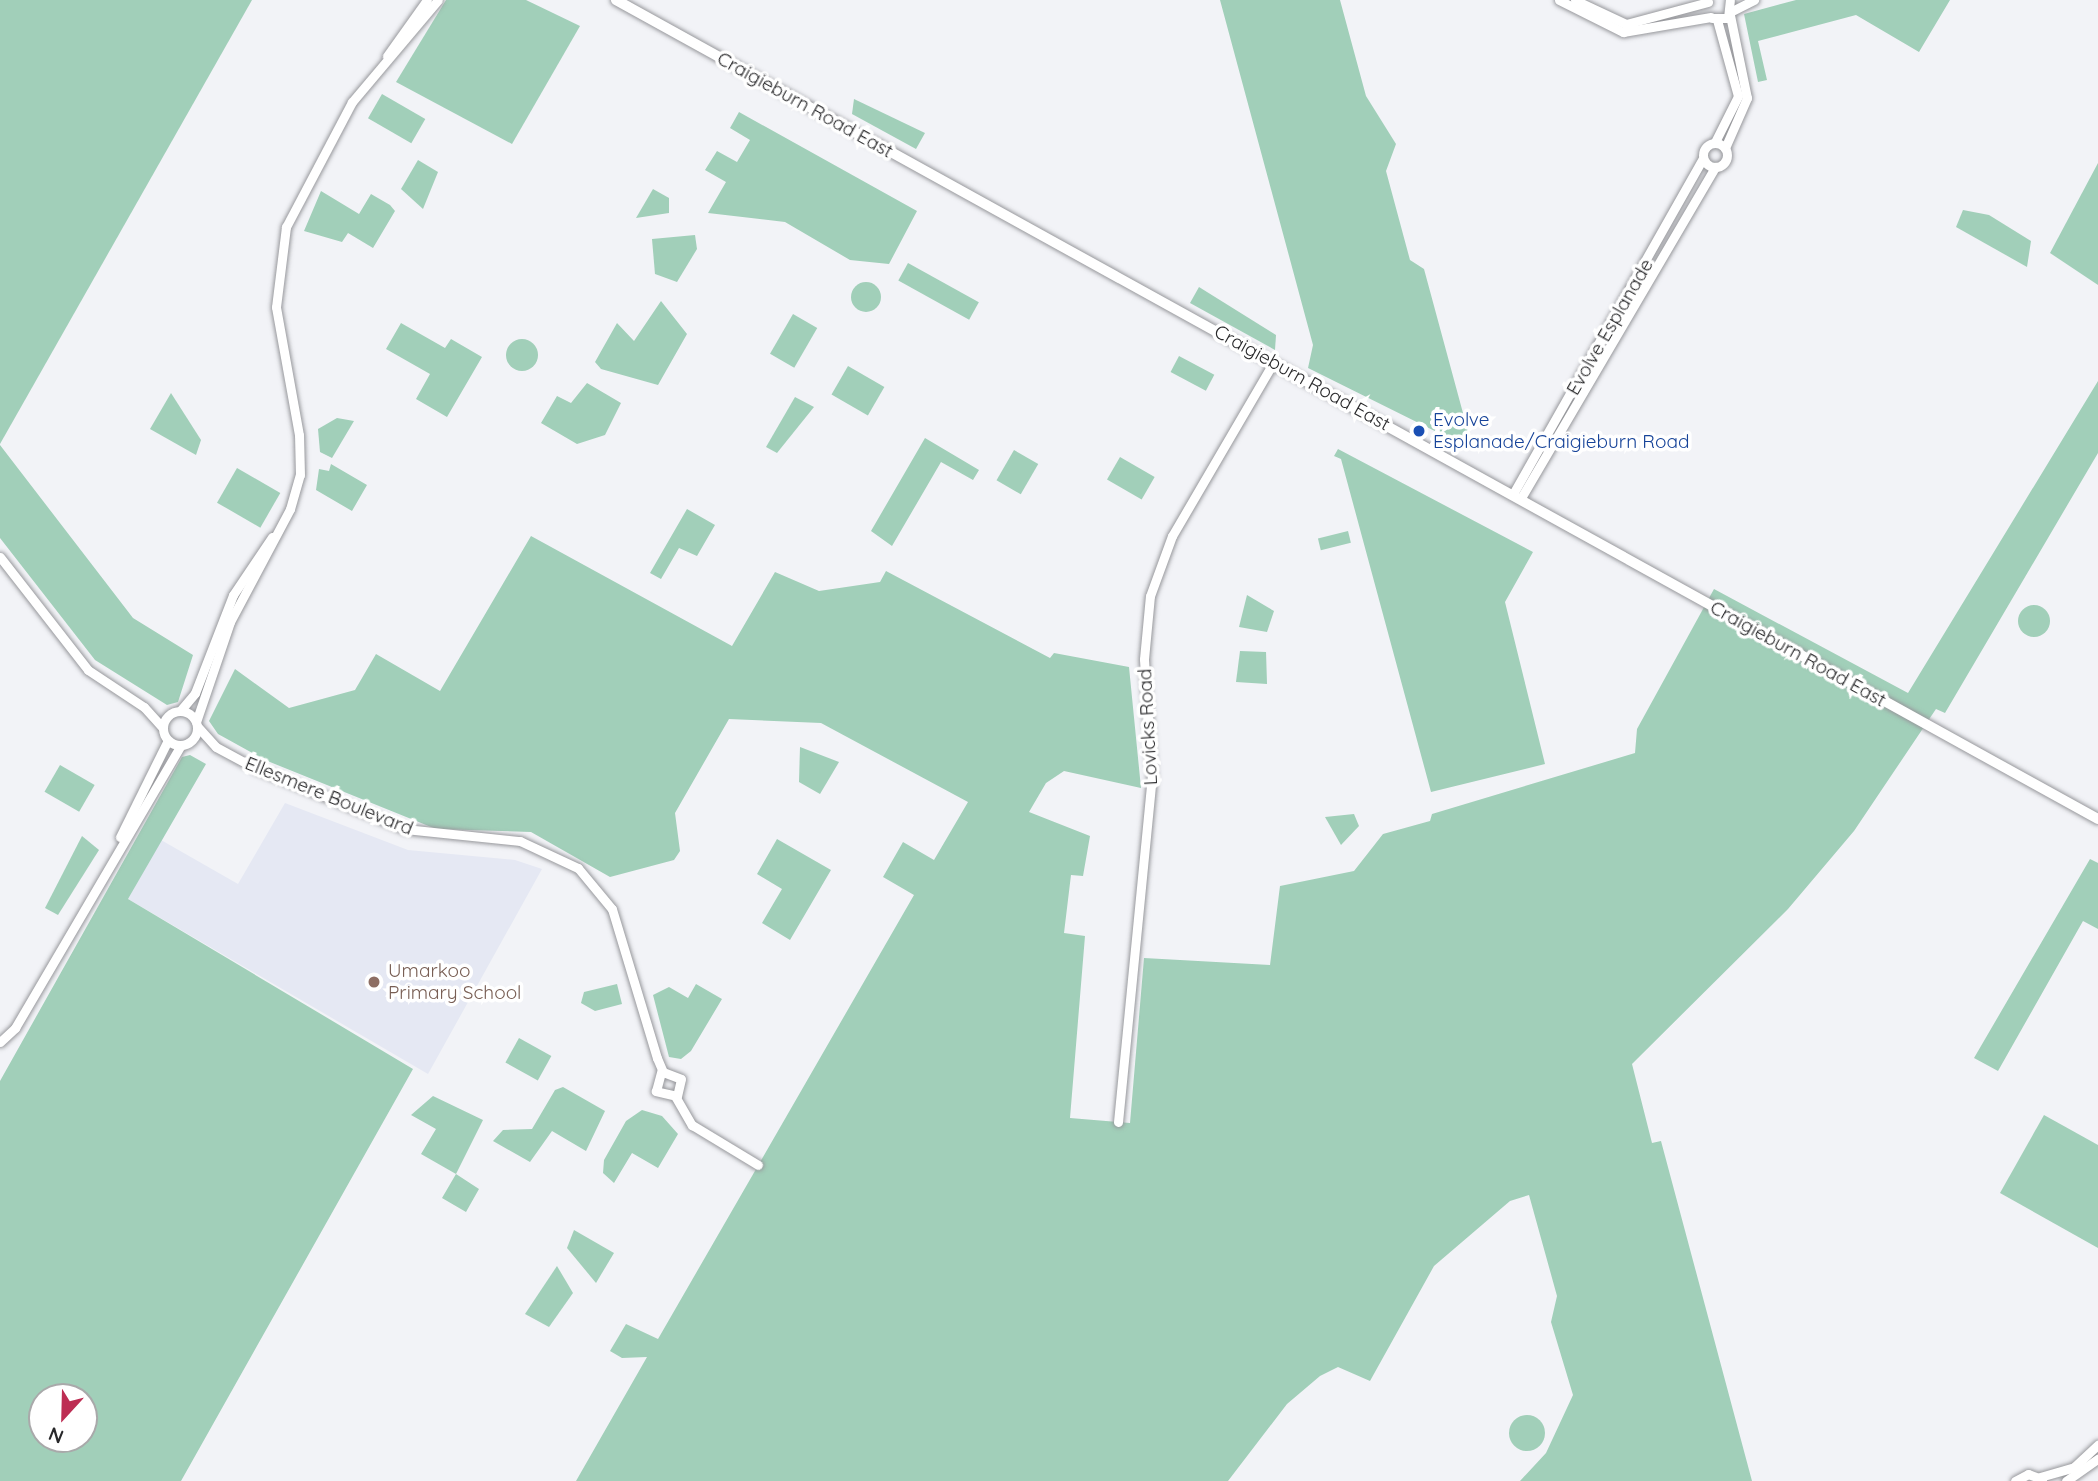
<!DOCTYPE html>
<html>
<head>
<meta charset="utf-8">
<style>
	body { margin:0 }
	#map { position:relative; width:2098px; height:1481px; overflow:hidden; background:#f2f3f7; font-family:Quicksand,sans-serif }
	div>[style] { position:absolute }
	.built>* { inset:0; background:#e5e8f3 }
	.green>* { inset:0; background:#a1cfb9; transform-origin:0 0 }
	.round { border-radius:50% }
	.roads { filter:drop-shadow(0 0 2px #97989c) drop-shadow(0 0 2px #97989c) }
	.tertiary>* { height:9px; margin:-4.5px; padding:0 4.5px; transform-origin:4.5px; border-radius:4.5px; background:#fff }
	.tertiary>.ring { margin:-4.5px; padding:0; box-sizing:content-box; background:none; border:9px solid #fff; border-radius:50% }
	.secondary>* { height:10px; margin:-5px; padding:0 5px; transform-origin:5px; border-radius:5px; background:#fff }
	.dots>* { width:19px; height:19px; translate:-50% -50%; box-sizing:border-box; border:4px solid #fff; border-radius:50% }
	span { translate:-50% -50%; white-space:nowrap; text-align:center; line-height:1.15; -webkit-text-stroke:7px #fff; paint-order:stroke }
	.street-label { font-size:19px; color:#28282a }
	.transit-label { font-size:19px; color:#164399 }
	.left { translate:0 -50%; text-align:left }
	.education-label { font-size:19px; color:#785e54 }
	.north { position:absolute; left:28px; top:1383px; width:70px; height:70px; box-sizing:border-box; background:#fff; border:2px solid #a9a9aa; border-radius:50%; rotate:202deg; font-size:19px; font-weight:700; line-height:28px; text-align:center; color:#28282a }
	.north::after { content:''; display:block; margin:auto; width:24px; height:32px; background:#bd2d53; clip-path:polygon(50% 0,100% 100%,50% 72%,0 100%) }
</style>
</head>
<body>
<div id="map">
	<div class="built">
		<div style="clip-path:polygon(285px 803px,408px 850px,515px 860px,542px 869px,428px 1074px,128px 899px,161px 840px,238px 884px)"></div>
	</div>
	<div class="green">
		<div style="clip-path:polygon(0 0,252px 0,0 444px)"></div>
		<div style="clip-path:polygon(446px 0,526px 0,580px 26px,512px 144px,396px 82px)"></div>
		<div style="clip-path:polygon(1220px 0,1340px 0,1366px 96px,1396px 144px,1386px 171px,1410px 260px,1424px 269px,1473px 450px,1308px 368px,1313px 345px)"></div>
		<div style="clip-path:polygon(1796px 0,1950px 0,1919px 52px,1856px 15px,1758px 41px,1767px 80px,1758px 82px,1744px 14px)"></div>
		<div style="left:382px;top:94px;width:50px;height:28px;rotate:30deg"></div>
		<div style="clip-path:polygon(854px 99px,925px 133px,916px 149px,852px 114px)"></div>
		<div style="clip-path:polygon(739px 112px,917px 211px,889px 264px,850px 260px,785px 222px,708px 213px,726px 182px,705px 170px,717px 151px,737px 162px,750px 140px,730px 128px)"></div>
		<div style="clip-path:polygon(418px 160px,438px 172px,423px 209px,401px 189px)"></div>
		<div style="clip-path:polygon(2098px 163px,2098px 285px,2050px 253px)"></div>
		<div style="clip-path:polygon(653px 189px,669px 198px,669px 213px,636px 218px)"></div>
		<div style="clip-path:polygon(321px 191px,359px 214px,371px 194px,390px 205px,395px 211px,373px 248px,348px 233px,342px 242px,304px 231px)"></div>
		<div style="clip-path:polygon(1963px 210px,1989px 215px,2031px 241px,2027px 267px,1956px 227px)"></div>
		<div style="clip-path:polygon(695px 235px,697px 249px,677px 282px,655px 274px,652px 239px)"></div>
		<div style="left:908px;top:263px;width:81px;height:20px;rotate:29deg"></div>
		<div class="round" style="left:851px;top:282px;width:30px;height:30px"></div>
		<div style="clip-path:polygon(1199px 287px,1276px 335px,1275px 350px,1190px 303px)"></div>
		<div style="clip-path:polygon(661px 301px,687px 334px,658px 385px,601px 369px,595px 362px,617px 323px,634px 341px)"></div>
		<div style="left:793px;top:314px;width:28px;height:46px;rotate:30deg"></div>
		<div style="clip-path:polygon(401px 323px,445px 348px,451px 339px,482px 357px,447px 417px,416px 399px,430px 374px,386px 349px)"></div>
		<div class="round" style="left:506px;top:339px;width:32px;height:32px"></div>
		<div style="left:1179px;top:356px;width:40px;height:18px;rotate:28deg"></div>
		<div style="left:848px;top:366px;width:42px;height:33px;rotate:30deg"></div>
		<div style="clip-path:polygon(2098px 381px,2098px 453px,1945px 713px,1936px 709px,1854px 831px,1788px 909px,1632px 1064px,1652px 1143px,1661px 1141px,1752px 1481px,1520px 1481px,1546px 1453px,1573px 1395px,1551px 1322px,1557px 1296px,1529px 1195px,1510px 1201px,1434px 1266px,1370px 1381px,1338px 1367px,1320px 1376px,1287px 1404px,1228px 1481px,576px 1481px,647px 1357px,622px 1358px,610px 1351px,626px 1324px,658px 1339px,914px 895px,883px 877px,903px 842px,934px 860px,968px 802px,821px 723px,729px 719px,675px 813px,680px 851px,674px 860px,610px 877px,531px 832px,436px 829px,265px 760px,218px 734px,209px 721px,235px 669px,289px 708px,355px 690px,376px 654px,440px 691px,531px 536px,732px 646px,775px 572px,819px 591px,880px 582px,886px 571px,1050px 658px,1054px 653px,1129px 667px,1141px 788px,1064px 771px,1046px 783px,1029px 812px,1090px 836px,1083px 876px,1071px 875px,1064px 933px,1085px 936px,1070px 1118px,1130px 1123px,1144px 958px,1270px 965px,1280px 886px,1354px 871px,1383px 834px,1430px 821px,1432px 814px,1635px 753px,1637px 729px,1714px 589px,1908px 693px)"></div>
		<div style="clip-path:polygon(587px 383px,621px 403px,605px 435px,577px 444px,541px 423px,557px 396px,571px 403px)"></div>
		<div style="clip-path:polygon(171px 393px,201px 440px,196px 455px,150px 429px)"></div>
		<div style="clip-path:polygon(795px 397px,814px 407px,777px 453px,766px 447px)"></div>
		<div style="clip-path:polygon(337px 418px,354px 421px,332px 458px,320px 452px,318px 429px)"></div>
		<div style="clip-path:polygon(925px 438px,979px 470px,973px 480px,941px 462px,892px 546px,871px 531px)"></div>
		<div style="clip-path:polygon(0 445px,133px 618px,193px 655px,178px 702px,167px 705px,95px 660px,0 538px)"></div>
		<div style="clip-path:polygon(1338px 449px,1533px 552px,1505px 602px,1545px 764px,1431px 792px,1341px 459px,1334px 456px)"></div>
		<div style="left:1014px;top:450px;width:28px;height:35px;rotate:30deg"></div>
		<div style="left:1120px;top:457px;width:40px;height:26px;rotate:30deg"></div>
		<div style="clip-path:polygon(331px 464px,367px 485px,352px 511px,316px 490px,319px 469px,329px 471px)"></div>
		<div style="left:237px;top:468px;width:50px;height:40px;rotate:30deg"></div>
		<div style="clip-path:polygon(687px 509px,715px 525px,697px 556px,679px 548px,661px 579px,650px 573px)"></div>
		<div style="left:1348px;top:531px;width:12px;height:31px;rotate:76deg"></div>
		<div style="clip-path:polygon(1247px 595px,1274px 611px,1267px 632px,1239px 627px)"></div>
		<div class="round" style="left:2018px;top:605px;width:32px;height:32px"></div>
		<div style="clip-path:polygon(1240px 651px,1266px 652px,1267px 684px,1236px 682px)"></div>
		<div style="clip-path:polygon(800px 747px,839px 762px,820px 794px,799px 782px)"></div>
		<div style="clip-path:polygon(evenodd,190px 755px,206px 764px,128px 899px,413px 1069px,181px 1481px,0 1481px,0 1081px,182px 757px,190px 755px,42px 1397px,84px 1397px,84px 1439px,42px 1439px,42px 1397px)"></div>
		<div style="left:60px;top:765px;width:40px;height:31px;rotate:30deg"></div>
		<div style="clip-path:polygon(1354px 814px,1359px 826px,1341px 845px,1325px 817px)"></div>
		<div style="clip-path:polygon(82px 836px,99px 850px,58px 915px,45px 908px)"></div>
		<div style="clip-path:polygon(777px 839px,831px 870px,790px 940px,762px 923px,782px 889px,757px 874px)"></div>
		<div style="clip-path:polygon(2090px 859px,2098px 863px,2098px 929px,2083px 921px,1998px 1071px,1974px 1058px)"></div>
		<div style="clip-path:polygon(617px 984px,622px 1004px,595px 1011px,581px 1003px,584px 992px)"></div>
		<div style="clip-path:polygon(696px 984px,722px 999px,691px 1051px,681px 1059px,669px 1057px,653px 995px,669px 987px,688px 998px)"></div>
		<div style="left:519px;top:1038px;width:37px;height:28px;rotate:29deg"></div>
		<div style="clip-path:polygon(563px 1087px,605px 1111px,586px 1151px,552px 1131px,530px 1162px,493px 1141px,503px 1130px,532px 1129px,555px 1090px)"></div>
		<div style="clip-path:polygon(433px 1096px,483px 1120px,456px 1174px,479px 1189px,466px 1212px,442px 1198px,456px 1174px,421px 1154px,436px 1129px,411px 1115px)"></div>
		<div style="clip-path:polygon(642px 1110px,662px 1116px,678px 1134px,658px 1168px,632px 1153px,614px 1183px,603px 1173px,604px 1160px,626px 1121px)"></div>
		<div style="clip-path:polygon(2044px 1115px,2098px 1145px,2098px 1248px,2000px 1193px)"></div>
		<div style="clip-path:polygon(574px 1230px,614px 1253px,596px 1283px,567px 1248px)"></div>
		<div style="clip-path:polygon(557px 1266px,573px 1293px,549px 1327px,525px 1314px)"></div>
		<div class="round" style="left:1509px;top:1415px;width:36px;height:36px"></div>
	</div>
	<div class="roads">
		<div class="tertiary">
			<div style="left:1559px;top:0;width:72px;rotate:26.6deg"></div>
			<div style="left:1623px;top:32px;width:89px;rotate:-9.7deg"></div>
			<div style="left:1575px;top:0;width:56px;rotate:25.2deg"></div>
			<div style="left:1626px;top:24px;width:85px;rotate:-15deg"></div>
			<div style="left:1732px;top:11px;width:25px;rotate:-27deg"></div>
			<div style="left:1712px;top:18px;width:16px"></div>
			<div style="left:1728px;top:18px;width:18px;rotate:-84deg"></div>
			<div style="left:387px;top:56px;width:69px;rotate:-54.5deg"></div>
			<div style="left:1715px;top:142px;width:51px;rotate:-63.4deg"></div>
			<div style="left:1738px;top:96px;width:79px;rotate:-105.4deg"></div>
			<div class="ring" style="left:1703px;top:143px;width:15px;height:15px"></div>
			<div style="left:1725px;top:148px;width:55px;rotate:-66.3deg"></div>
			<div style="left:1747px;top:98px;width:85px;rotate:-101.6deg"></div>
			<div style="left:1513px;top:494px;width:386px;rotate:-60.5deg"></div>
			<div style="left:1521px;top:498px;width:384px;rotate:-59.6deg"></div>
			<div style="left:0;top:557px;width:143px;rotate:52.1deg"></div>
			<div style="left:88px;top:670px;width:67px;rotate:33.5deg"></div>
			<div style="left:144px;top:707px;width:28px;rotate:48deg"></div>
			<div class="ring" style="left:163px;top:711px;width:25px;height:25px"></div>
			<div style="left:180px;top:711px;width:23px;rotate:-50deg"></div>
			<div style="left:195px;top:693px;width:105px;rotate:-68.8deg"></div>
			<div style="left:233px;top:595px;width:70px;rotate:-56.1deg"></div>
			<div style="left:196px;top:722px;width:106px;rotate:-71.2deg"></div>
			<div style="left:230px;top:622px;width:128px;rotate:-62deg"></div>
			<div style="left:290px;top:509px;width:35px;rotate:-74deg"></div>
			<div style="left:300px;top:475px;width:40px;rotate:-91.4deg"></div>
			<div style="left:299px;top:435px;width:130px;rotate:-100.2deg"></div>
			<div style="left:276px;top:307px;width:81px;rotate:-82.9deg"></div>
			<div style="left:286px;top:227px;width:141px;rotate:-62.2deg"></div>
			<div style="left:352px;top:102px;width:133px;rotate:-49.9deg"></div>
			<div style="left:197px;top:726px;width:28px;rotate:48deg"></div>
			<div style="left:216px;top:747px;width:44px;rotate:28.3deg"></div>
			<div style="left:255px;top:768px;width:162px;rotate:22.1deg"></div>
			<div style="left:405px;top:829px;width:116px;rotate:6deg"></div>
			<div style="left:520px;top:841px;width:64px;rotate:25deg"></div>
			<div style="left:578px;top:868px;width:53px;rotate:50.3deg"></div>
			<div style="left:612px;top:909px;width:156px;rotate:73.2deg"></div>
			<div style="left:657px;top:1058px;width:15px;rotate:67deg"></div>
			<div style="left:663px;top:1072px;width:19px;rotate:21deg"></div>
			<div style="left:681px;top:1079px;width:17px;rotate:103deg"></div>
			<div style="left:677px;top:1096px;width:22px;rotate:-167deg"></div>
			<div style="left:656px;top:1091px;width:20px;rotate:-75deg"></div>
			<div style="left:120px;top:837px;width:108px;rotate:-63.7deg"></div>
			<div style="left:0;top:1042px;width:21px;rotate:-43deg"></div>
			<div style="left:15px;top:1028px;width:328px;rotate:-59.6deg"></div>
			<div style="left:675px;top:1096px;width:34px;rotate:60deg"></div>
			<div style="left:692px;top:1125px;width:77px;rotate:31.2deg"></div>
			<div style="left:1118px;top:1122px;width:347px;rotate:-84.4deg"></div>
			<div style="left:1152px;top:777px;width:118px;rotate:-93.9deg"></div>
			<div style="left:1144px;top:659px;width:63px;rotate:-84.6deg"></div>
			<div style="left:1150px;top:596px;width:64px;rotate:-69.9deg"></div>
			<div style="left:1172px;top:536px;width:200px;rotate:-59.7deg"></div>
			<div style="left:2040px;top:1477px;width:35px;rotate:-16deg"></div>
			<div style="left:2074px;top:1467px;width:33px;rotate:-43deg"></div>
			<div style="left:2015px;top:1481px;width:15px;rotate:-28deg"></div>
			<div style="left:2028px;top:1474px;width:15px;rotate:20deg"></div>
			<div style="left:2066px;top:1481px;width:39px;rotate:-35deg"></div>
		</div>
		<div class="secondary">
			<div style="left:616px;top:0;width:1693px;rotate:28.93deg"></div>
		</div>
	</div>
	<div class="dots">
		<div style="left:1419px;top:431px;background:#1a4fb4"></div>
		<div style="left:374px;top:982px;background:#8d6e63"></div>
	</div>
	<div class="street-label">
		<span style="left:805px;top:105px;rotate:29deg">Craigieburn Road East</span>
		<span style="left:1610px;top:327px;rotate:-60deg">Evolve Esplanade</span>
		<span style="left:1302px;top:378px;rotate:29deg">Craigieburn Road East</span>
		<span style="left:1798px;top:654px;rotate:29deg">Craigieburn Road East</span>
		<span style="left:1148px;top:727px;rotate:-93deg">Lovicks Road</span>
		<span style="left:329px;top:796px;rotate:22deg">Ellesmere Boulevard</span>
	</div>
	<div class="transit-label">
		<span class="left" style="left:1433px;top:431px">Evolve<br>Esplanade/Craigieburn Road</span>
	</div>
	<div class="education-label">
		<span class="left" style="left:388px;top:982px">Umarkoo<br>Primary School</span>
	</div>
	<div class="north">N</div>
</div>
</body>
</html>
